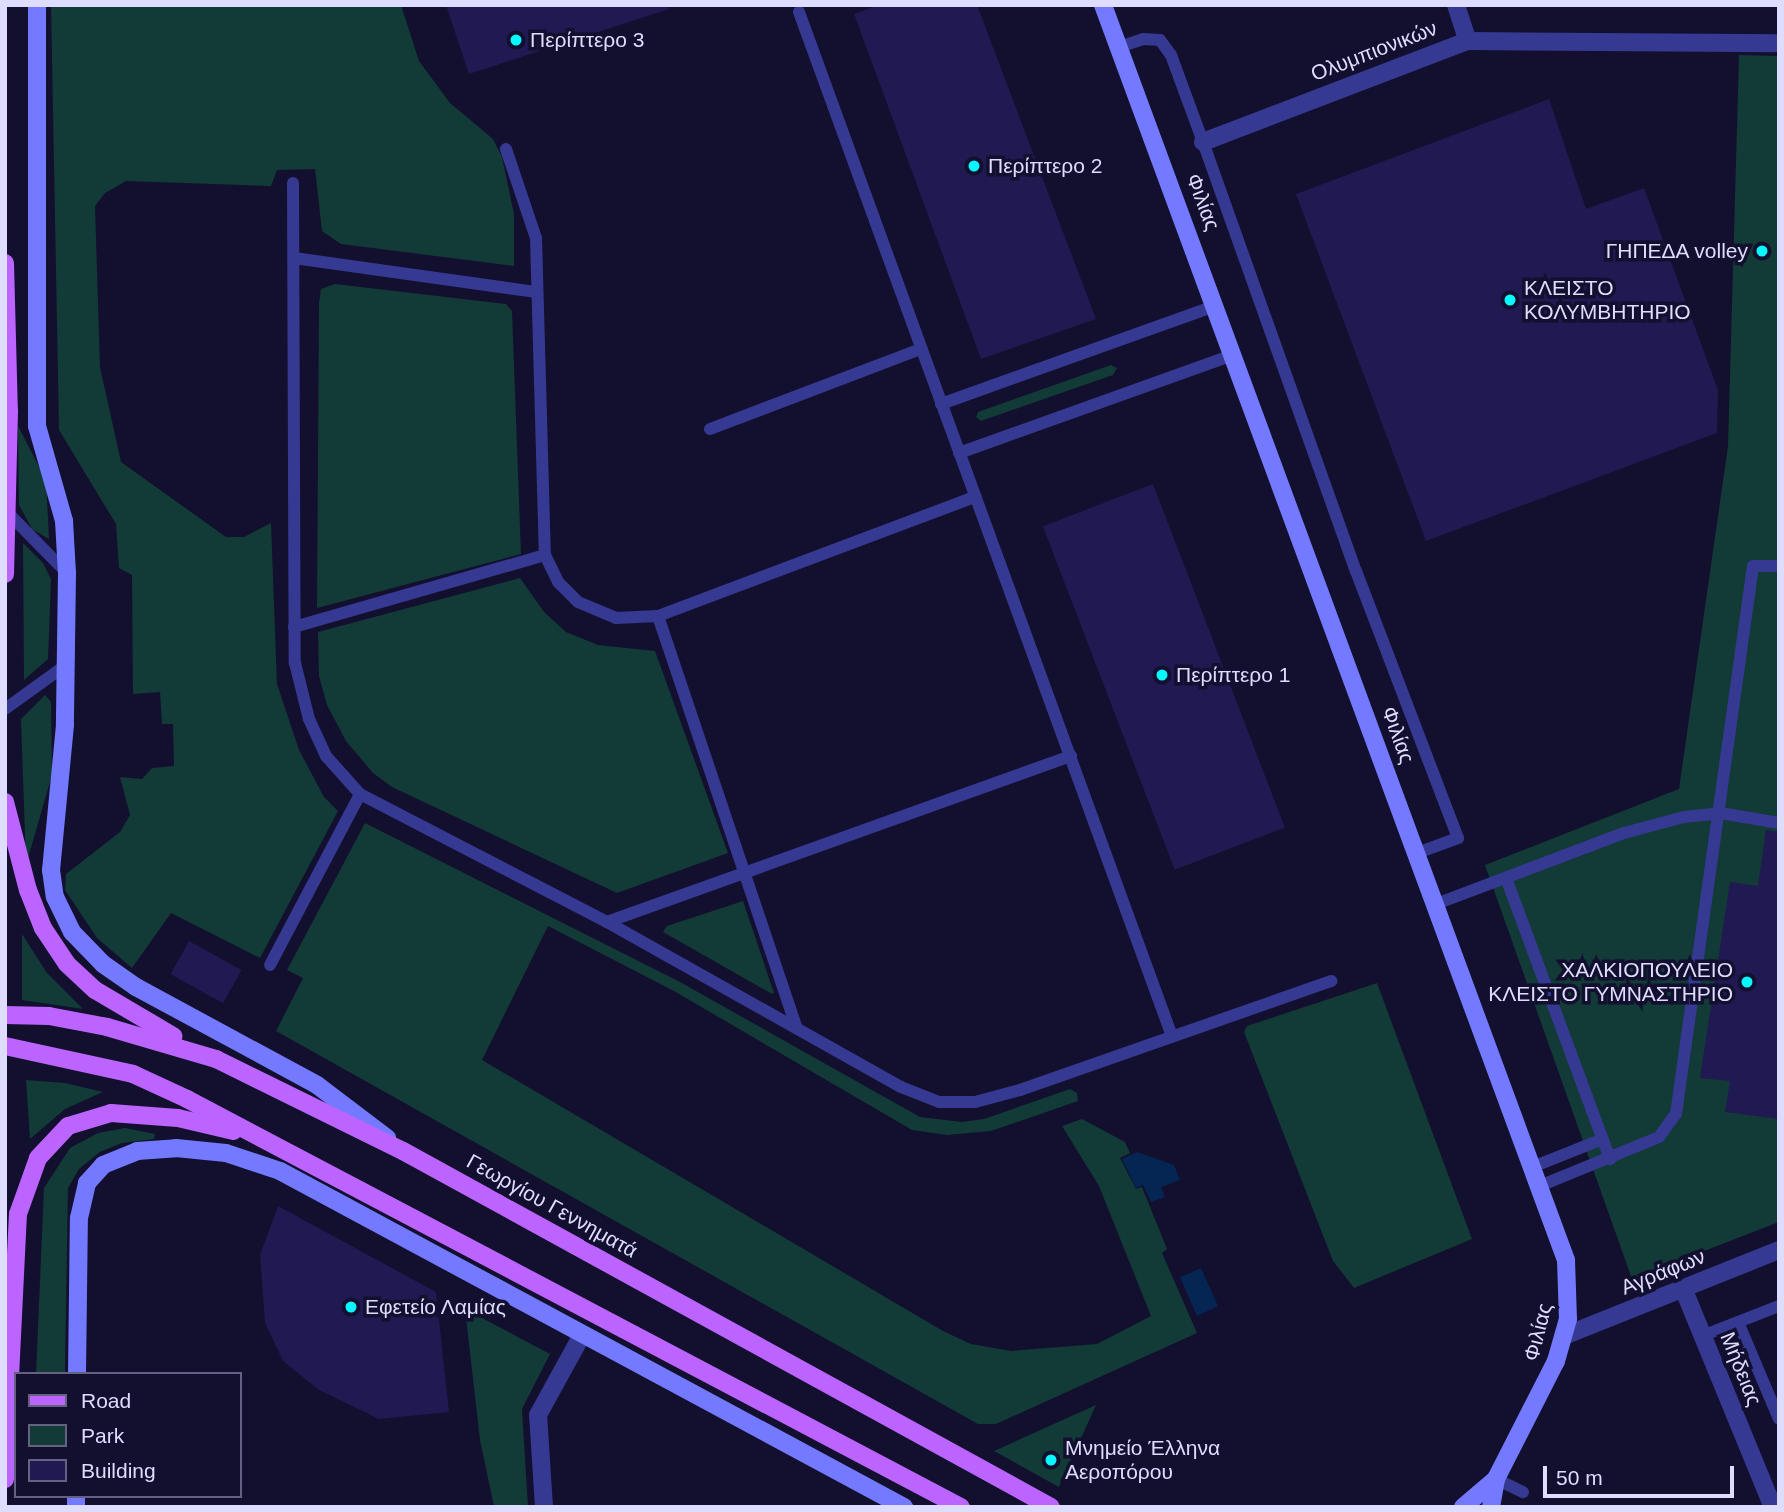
<!DOCTYPE html>
<html>
<head>
<meta charset="utf-8">
<style>
	body { margin:0 }
	#map { position:relative; width:1784px; height:1512px; overflow:hidden; background:#130f2f; font-family:Helvetica,sans-serif }
	div>[style] { position:absolute }
	.green>* { inset:0; background:#123a36 }
	.water>* { inset:0; background:#052652; transform-origin:0 0 }
	.building>* { inset:0; background:#211952; transform-origin:0 0 }
	.lane>* { height:12px; margin:-6px; padding:0 6px; transform-origin:6px; border-radius:6px; background:#363992 }
	.street>* { height:18px; margin:-9px; padding:0 9px; transform-origin:9px; border-radius:9px; background:#363992 }
	.secondary>* { height:18px; margin:-9px; padding:0 9px; transform-origin:9px; border-radius:9px; background:#747aff }
	.primary>* { height:18px; margin:-9px; padding:0 9px; transform-origin:9px; border-radius:9px; background:#bb64ff }
	.dots>* { width:19px; height:19px; translate:-50% -50%; box-sizing:border-box; border:4px solid #130f2f; border-radius:50% }
	span { translate:-50% -50%; white-space:nowrap; text-align:center; line-height:1.15; -webkit-text-stroke:7px #130f2f; paint-order:stroke }
	.poi-label { font-size:21px; color:#dfddff }
	.left { translate:0 -50%; text-align:left }
	.right { translate:-100% -50%; text-align:right }
	.street-label { font-size:21px; color:#dfddff }
	.frame { position:absolute; inset:0; border:7px solid #dfddff; pointer-events:none }
	.legend { position:absolute; left:14px; top:1372px; width:228px; height:126px; box-sizing:border-box; background:#130f2f; border:2px solid #656182; margin:0; padding:9px 12px; list-style:none; font-size:21px; color:#dfddff }
	.legend li { display:flex; align-items:center; gap:14px; height:35px }
	.legend b { width:35px; border:2px solid #656182 }
	.scale { position:absolute; left:1543px; top:1466px; width:191px; height:32px; box-sizing:border-box; border:4px solid #dfddff; border-top:0; padding-left:9px; font-size:21px; line-height:24px; white-space:nowrap; color:#dfddff; -webkit-text-stroke:5px #130f2f; paint-order:stroke }
</style>
</head>
<body>
<div id="map">
	<div class="green">
		<div style="clip-path:polygon(51px 5px,401px 5px,419px 61px,450px 103px,493px 139px,502px 157px,514px 214px,514px 266px,341px 244px,322px 231px,315px 169px,277px 170px,271px 186px,126px 181px,105px 193px,95px 206px,100px 367px,121px 462px,226px 537px,244px 537px,271px 523px,277px 684px,299px 750px,324px 797px,338px 811px,260px 958px,171px 913px,132px 968px,97px 938px,65px 890px,66px 874px,120px 832px,130px 815px,120px 777px,142px 779px,152px 768px,174px 766px,173px 724px,162px 724px,160px 692px,133px 694px,132px 575px,119px 568px,116px 524px,59px 430px)"></div>
		<div style="clip-path:polygon(1739px 55px,1779px 56px,1779px 1222px,1632px 1279px,1485px 865px,1679px 789px,1728px 446px)"></div>
		<div style="clip-path:polygon(335px 284px,506px 304px,512px 311px,521px 554px,317px 608px,319px 303px,321px 289px)"></div>
		<div style="clip-path:polygon(1111px 365px,1117px 368px,1113px 375px,981px 421px,976px 417px,978px 412px)"></div>
		<div style="clip-path:polygon(18px 426px,46px 480px,49px 539px,32px 529px,19px 505px)"></div>
		<div style="clip-path:polygon(23px 543px,43px 563px,51px 579px,48px 659px,24px 680px)"></div>
		<div style="clip-path:polygon(520px 578px,544px 612px,566px 632px,598px 645px,655px 651px,728px 853px,617px 893px,392px 787px,373px 773px,346px 741px,327px 705px,319px 676px,318px 632px)"></div>
		<div style="clip-path:polygon(45px 695px,51px 702px,52px 775px,26px 865px,21px 719px)"></div>
		<div style="clip-path:polygon(365px 823px,680px 982px,920px 1117px,962px 1122px,984px 1119px,1070px 1089px,1077px 1093px,1078px 1101px,991px 1131px,947px 1135px,912px 1130px,674px 991px,548px 926px,482px 1060px,943px 1331px,971px 1344px,1011px 1351px,1097px 1344px,1151px 1316px,1099px 1186px,1062px 1126px,1082px 1119px,1125px 1142px,1130px 1153px,1120px 1158px,1136px 1189px,1142px 1187px,1167px 1249px,1162px 1253px,1197px 1333px,996px 1424px,978px 1424px,276px 1031px,303px 978px,287px 970px)"></div>
		<div style="clip-path:polygon(743px 901px,774px 993px,772px 994px,663px 932px,667px 926px)"></div>
		<div style="clip-path:polygon(22px 934px,47px 973px,83px 1009px,22px 1000px)"></div>
		<div style="clip-path:polygon(1377px 983px,1472px 1239px,1354px 1288px,1333px 1261px,1244px 1032px,1247px 1026px)"></div>
		<div style="clip-path:polygon(26px 1080px,65px 1083px,103px 1092px,65px 1109px,30px 1139px)"></div>
		<div style="clip-path:polygon(125px 1128px,155px 1134px,154px 1139px,122px 1143px,100px 1152px,79px 1169px,68px 1188px,65px 1374px,36px 1374px,44px 1188px,70px 1148px,98px 1133px)"></div>
		<div style="clip-path:polygon(465px 1309px,550px 1354px,522px 1409px,528px 1507px,495px 1507px,493px 1502px,480px 1440px)"></div>
		<div style="clip-path:polygon(1096px 1405px,1059px 1487px,994px 1451px)"></div>
	</div>
	<div class="water">
		<div style="clip-path:polygon(1137px 1152px,1174px 1165px,1180px 1180px,1161px 1187px,1165px 1197px,1151px 1202px,1143px 1185px,1136px 1188px,1122px 1159px)"></div>
		<div style="left:1201px;top:1268px;width:42px;height:23px;rotate:66deg"></div>
	</div>
	<div class="building">
		<div style="clip-path:polygon(446px 5px,668px 5px,669px 9px,469px 74px)"></div>
		<div style="clip-path:polygon(878px 5px,977px 5px,1096px 319px,981px 359px,854px 14px)"></div>
		<div style="clip-path:polygon(1549px 99px,1586px 209px,1644px 188px,1718px 390px,1717px 433px,1426px 541px,1296px 194px)"></div>
		<div style="left:1153px;top:484px;width:368px;height:118px;rotate:69deg"></div>
		<div style="clip-path:polygon(1766px 830px,1779px 832px,1779px 1119px,1725px 1112px,1730px 1081px,1700px 1078px,1730px 882px,1758px 886px)"></div>
		<div style="left:189px;top:941px;width:60px;height:38px;rotate:29deg"></div>
		<div style="clip-path:polygon(278px 1206px,436px 1292px,449px 1412px,379px 1419px,319px 1390px,283px 1361px,265px 1323px,260px 1255px)"></div>
	</div>
	<div class="lane">
		<div style="left:799px;top:12px;width:1090px;rotate:69.99deg"></div>
		<div style="left:1119px;top:47px;width:25px;rotate:-18deg"></div>
		<div style="left:1143px;top:39px;width:17px;rotate:3deg"></div>
		<div style="left:1160px;top:40px;width:19px;rotate:54deg"></div>
		<div style="left:1171px;top:55px;width:93px;rotate:69.8deg"></div>
		<div style="left:1203px;top:142px;width:455px;rotate:70.4deg"></div>
		<div style="left:1356px;top:571px;width:286px;rotate:69.1deg"></div>
		<div style="left:1458px;top:838px;width:44px;rotate:159.9deg"></div>
		<div style="left:506px;top:149px;width:94px;rotate:71.4deg"></div>
		<div style="left:536px;top:238px;width:317px;rotate:88.4deg"></div>
		<div style="left:545px;top:555px;width:30px;rotate:64deg"></div>
		<div style="left:558px;top:582px;width:28px;rotate:45deg"></div>
		<div style="left:578px;top:602px;width:41px;rotate:22.8deg"></div>
		<div style="left:616px;top:618px;width:42px;rotate:-2.7deg"></div>
		<div style="left:658px;top:616px;width:339px;rotate:-20.6deg"></div>
		<div style="left:293px;top:183px;width:480px;rotate:89.8deg"></div>
		<div style="left:295px;top:663px;width:58px;rotate:76deg"></div>
		<div style="left:309px;top:719px;width:41px;rotate:65.3deg"></div>
		<div style="left:326px;top:756px;width:51px;rotate:48.2deg"></div>
		<div style="left:360px;top:794px;width:278px;rotate:27.4deg"></div>
		<div style="left:607px;top:922px;width:337px;rotate:29.3deg"></div>
		<div style="left:901px;top:1087px;width:41px;rotate:21.5deg"></div>
		<div style="left:939px;top:1102px;width:36px"></div>
		<div style="left:975px;top:1102px;width:47px;rotate:-14.9deg"></div>
		<div style="left:1020px;top:1090px;width:330px;rotate:-19.3deg"></div>
		<div style="left:294px;top:258px;width:245px;rotate:8deg"></div>
		<div style="left:941px;top:404px;width:293px;rotate:-19.7deg"></div>
		<div style="left:710px;top:429px;width:226px;rotate:-20.8deg"></div>
		<div style="left:959px;top:453px;width:293px;rotate:-19.7deg"></div>
		<div style="left:8px;top:513px;width:84px;rotate:45.5deg"></div>
		<div style="left:658px;top:616px;width:435px;rotate:71.4deg"></div>
		<div style="left:294px;top:627px;width:261px;rotate:-16deg"></div>
		<div style="left:5px;top:709px;width:75px;rotate:-35.8deg"></div>
		<div style="left:1506px;top:878px;width:300px;rotate:69.7deg"></div>
		<div style="left:1436px;top:904px;width:201px;rotate:-20.7deg"></div>
		<div style="left:1624px;top:833px;width:62px;rotate:-14.9deg"></div>
		<div style="left:1684px;top:817px;width:36px;rotate:-6deg"></div>
		<div style="left:1720px;top:813px;width:60px;rotate:9.6deg"></div>
		<div style="left:607px;top:922px;width:493px;rotate:-19.7deg"></div>
		<div style="left:270px;top:965px;width:193px;rotate:-62.2deg"></div>
		<div style="left:1535px;top:1166px;width:73px;rotate:-21.7deg"></div>
		<div style="left:1542px;top:1185px;width:126px;rotate:-22.3deg"></div>
		<div style="left:1659px;top:1137px;width:29px;rotate:-54deg"></div>
		<div style="left:1676px;top:1114px;width:553px;rotate:-82deg"></div>
		<div style="left:1753px;top:566px;width:26px"></div>
		<div style="left:1738px;top:1322px;width:105px;rotate:67.1deg"></div>
		<div style="left:1702px;top:1336px;width:83px;rotate:-21.3deg"></div>
		<div style="left:1496px;top:1479px;width:30px;rotate:26deg"></div>
	</div>
	<div class="street">
		<div style="left:1456px;top:5px;width:38px;rotate:72deg"></div>
		<div style="left:1203px;top:142px;width:284px;rotate:-20.9deg"></div>
		<div style="left:1468px;top:41px;width:311px;rotate:0.4deg"></div>
		<div style="left:1683px;top:1288px;width:237px;rotate:67.7deg"></div>
		<div style="left:1564px;top:1336px;width:232px;rotate:-21.8deg"></div>
		<div style="left:544px;top:1507px;width:92px;rotate:-93.7deg"></div>
		<div style="left:538px;top:1415px;width:91px;rotate:-61.2deg"></div>
	</div>
	<div class="secondary">
		<div style="left:37px;top:5px;width:421px;rotate:90deg"></div>
		<div style="left:37px;top:426px;width:99px;rotate:74.1deg"></div>
		<div style="left:64px;top:521px;width:52px;rotate:86.7deg"></div>
		<div style="left:67px;top:573px;width:152px;rotate:90.8deg"></div>
		<div style="left:65px;top:725px;width:146px;rotate:95.5deg"></div>
		<div style="left:51px;top:870px;width:27px;rotate:82deg"></div>
		<div style="left:55px;top:897px;width:39px;rotate:64deg"></div>
		<div style="left:72px;top:932px;width:45px;rotate:45.9deg"></div>
		<div style="left:103px;top:964px;width:40px;rotate:34.9deg"></div>
		<div style="left:136px;top:987px;width:206px;rotate:28.4deg"></div>
		<div style="left:317px;top:1085px;width:88px;rotate:37.1deg"></div>
		<div style="left:1103px;top:5px;width:1338px;rotate:69.75deg"></div>
		<div style="left:1566px;top:1260px;width:59px;rotate:88.1deg"></div>
		<div style="left:1568px;top:1319px;width:44px;rotate:105.9deg"></div>
		<div style="left:1556px;top:1361px;width:132px;rotate:117deg"></div>
		<div style="left:1496px;top:1479px;width:28px;rotate:100deg"></div>
		<div style="left:77px;top:1374px;width:156px;rotate:-89.3deg"></div>
		<div style="left:79px;top:1218px;width:36px;rotate:-77deg"></div>
		<div style="left:87px;top:1183px;width:24px;rotate:-48deg"></div>
		<div style="left:103px;top:1165px;width:37px;rotate:-22deg"></div>
		<div style="left:137px;top:1151px;width:39px;rotate:-4deg"></div>
		<div style="left:176px;top:1148px;width:50px;rotate:5.7deg"></div>
		<div style="left:226px;top:1153px;width:57px;rotate:18.4deg"></div>
		<div style="left:280px;top:1171px;width:709px;rotate:28.3deg"></div>
		<div style="left:76px;top:1507px;width:11px;rotate:-90deg"></div>
		<div style="left:1463px;top:1507px;width:43px;rotate:-40.3deg"></div>
	</div>
	<div class="primary">
		<div style="left:5px;top:263px;width:148px;rotate:88.5deg"></div>
		<div style="left:9px;top:411px;width:163px;rotate:91.4deg"></div>
		<div style="left:5px;top:802px;width:91px;rotate:75.4deg"></div>
		<div style="left:28px;top:890px;width:41px;rotate:68.5deg"></div>
		<div style="left:43px;top:928px;width:43px;rotate:56.3deg"></div>
		<div style="left:67px;top:964px;width:38px;rotate:43deg"></div>
		<div style="left:95px;top:990px;width:91px;rotate:30.5deg"></div>
		<div style="left:5px;top:1015px;width:44px;rotate:1.3deg"></div>
		<div style="left:49px;top:1016px;width:59px;rotate:10.7deg"></div>
		<div style="left:107px;top:1027px;width:114px;rotate:16.4deg"></div>
		<div style="left:216px;top:1059px;width:208px;rotate:26.2deg"></div>
		<div style="left:403px;top:1151px;width:739px;rotate:28.78deg"></div>
		<div style="left:5px;top:1046px;width:131px;rotate:12.3deg"></div>
		<div style="left:133px;top:1074px;width:60px;rotate:24.8deg"></div>
		<div style="left:187px;top:1099px;width:875px;rotate:27.8deg"></div>
		<div style="left:5px;top:1479px;width:265px;rotate:-87.2deg"></div>
		<div style="left:18px;top:1214px;width:59px;rotate:-70.3deg"></div>
		<div style="left:38px;top:1158px;width:44px;rotate:-46.8deg"></div>
		<div style="left:68px;top:1126px;width:45px;rotate:-16.8deg"></div>
		<div style="left:111px;top:1113px;width:67px;rotate:4.3deg"></div>
		<div style="left:178px;top:1118px;width:57px;rotate:13.1deg"></div>
	</div>
	<div class="dots">
		<div style="left:516px;top:40px;background:#09f7ff"></div>
		<div style="left:974px;top:166px;background:#09f7ff"></div>
		<div style="left:1762px;top:251px;background:#09f7ff"></div>
		<div style="left:1510px;top:300px;background:#09f7ff"></div>
		<div style="left:1162px;top:675px;background:#09f7ff"></div>
		<div style="left:1747px;top:982px;background:#09f7ff"></div>
		<div style="left:351px;top:1307px;background:#09f7ff"></div>
		<div style="left:1051px;top:1460px;background:#09f7ff"></div>
	</div>
	<div class="poi-label">
		<span class="left" style="left:530px;top:40px">Περίπτερο 3</span>
		<span class="left" style="left:988px;top:166px">Περίπτερο 2</span>
		<span class="right" style="left:1748px;top:251px">ΓΗΠΕΔΑ volley</span>
		<span class="left" style="left:1524px;top:300px">ΚΛΕΙΣΤΟ<br>ΚΟΛΥΜΒΗΤΗΡΙΟ</span>
		<span class="left" style="left:1176px;top:675px">Περίπτερο 1</span>
		<span class="right" style="left:1733px;top:982px">ΧΑΛΚΙΟΠΟΥΛΕΙΟ<br>ΚΛΕΙΣΤΟ ΓΥΜΝΑΣΤΗΡΙΟ</span>
		<span class="left" style="left:365px;top:1307px">Εφετείο Λαμίας</span>
		<span class="left" style="left:1065px;top:1460px">Μνημείο Έλληνα<br>Αεροπόρου</span>
	</div>
	<div class="street-label">
		<span style="left:1374px;top:51px;rotate:-21deg">Ολυμπιονικών</span>
		<span style="left:1203px;top:202px;rotate:69deg">Φιλίας</span>
		<span style="left:1398px;top:735px;rotate:70deg">Φιλίας</span>
		<span style="left:552px;top:1206px;rotate:29deg">Γεωργίου Γεννηματά</span>
		<span style="left:1663px;top:1272px;rotate:-22deg">Αγράφων</span>
		<span style="left:1538px;top:1332px;rotate:-76deg">Φιλίας</span>
		<span style="left:1741px;top:1369px;rotate:68deg">Μήδειας</span>
	</div>
	<div class="frame"></div>
	<ul class="legend">
	<li><b style="height:9px;background:#bb64ff"></b>Road</li>
	<li><b style="height:19px;background:#123a36"></b>Park</li>
	<li><b style="height:19px;background:#211952"></b>Building</li>
	</ul>
	<div class="scale">50 m</div>
</div>
</body>
</html>
